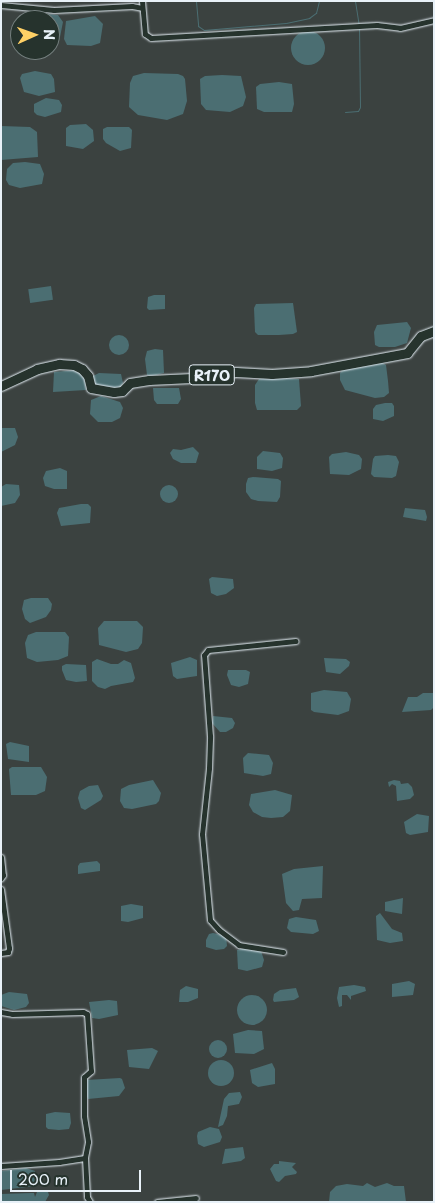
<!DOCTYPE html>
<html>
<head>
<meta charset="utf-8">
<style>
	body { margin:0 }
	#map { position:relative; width:435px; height:1203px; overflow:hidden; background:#3b4240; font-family:"Playpen Sans",sans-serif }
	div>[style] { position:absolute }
	.water>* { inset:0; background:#4b6e72; transform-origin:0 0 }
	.round { border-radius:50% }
	.stream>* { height:1px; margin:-0.5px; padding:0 0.5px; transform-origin:0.5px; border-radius:0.5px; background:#4b6e72 }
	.roads { filter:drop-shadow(0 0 1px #e8f1f8) drop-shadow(0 0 1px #e8f1f8) }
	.minor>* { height:5px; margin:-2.5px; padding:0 2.5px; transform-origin:2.5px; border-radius:2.5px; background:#26332d }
	.primary>* { height:9px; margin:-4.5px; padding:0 4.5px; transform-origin:4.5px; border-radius:4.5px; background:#26332d }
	span { translate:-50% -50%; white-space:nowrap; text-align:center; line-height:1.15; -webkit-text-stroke:4px #26332d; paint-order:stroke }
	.shield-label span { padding:1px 4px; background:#26332d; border:1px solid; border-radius:4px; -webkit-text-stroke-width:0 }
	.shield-label { font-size:15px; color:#e8f1f8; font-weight:700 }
	.frame { position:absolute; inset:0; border:2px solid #e8f1f8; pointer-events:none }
	.north { position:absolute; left:10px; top:10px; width:50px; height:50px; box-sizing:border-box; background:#26332d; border:1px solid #747f7e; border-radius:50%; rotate:88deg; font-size:14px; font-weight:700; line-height:20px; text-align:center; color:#e8f1f8 }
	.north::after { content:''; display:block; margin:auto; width:18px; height:22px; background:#ffd166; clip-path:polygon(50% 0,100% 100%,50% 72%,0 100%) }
	.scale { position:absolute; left:10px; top:1170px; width:131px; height:22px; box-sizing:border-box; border:2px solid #e8f1f8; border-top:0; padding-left:6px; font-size:15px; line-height:18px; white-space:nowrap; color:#e8f1f8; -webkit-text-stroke:4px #26332d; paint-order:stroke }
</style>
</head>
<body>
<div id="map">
	<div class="water">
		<div style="clip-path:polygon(29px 12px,58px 15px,63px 22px,60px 37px,50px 40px,50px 20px,25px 20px)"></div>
		<div style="clip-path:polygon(95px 16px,103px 24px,100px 43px,91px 46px,67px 45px,64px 39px,66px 21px)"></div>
		<div class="round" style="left:291px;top:31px;width:34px;height:34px"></div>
		<div style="clip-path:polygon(35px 71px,51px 74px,54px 79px,55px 92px,39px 96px,24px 92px,20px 78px,22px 74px)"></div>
		<div style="clip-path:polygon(144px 73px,178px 74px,183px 76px,185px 79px,187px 101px,183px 114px,167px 120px,138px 115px,129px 107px,130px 83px,133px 76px)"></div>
		<div style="clip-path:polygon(222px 75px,241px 76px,246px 97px,243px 106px,230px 112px,206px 110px,201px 104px,200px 79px,205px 76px)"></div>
		<div style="clip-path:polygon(279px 82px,292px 84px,294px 104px,292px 112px,264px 112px,257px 109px,256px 87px,260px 84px)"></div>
		<div style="clip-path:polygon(46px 98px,59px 100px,62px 105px,61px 112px,45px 117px,37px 115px,34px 112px,34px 104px)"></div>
		<div style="clip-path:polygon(86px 124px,93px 130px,94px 141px,83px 149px,66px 146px,66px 128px,70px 125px)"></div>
		<div style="clip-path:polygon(1px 126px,30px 127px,37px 132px,38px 157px,1px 160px)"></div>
		<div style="clip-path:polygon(107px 127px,129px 127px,132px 130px,131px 148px,120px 151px,106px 143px,103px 139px,103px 129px)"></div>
		<div style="clip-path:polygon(25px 162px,40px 164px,44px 174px,42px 184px,20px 188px,9px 185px,6px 180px,7px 169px,13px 163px)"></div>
		<div style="left:51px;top:286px;width:14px;height:23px;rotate:82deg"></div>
		<div style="clip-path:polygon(154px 295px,165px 295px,165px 309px,149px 310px,147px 308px,148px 297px)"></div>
		<div style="clip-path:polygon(293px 303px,297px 332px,293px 334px,279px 335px,258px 335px,255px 332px,254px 308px,256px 304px)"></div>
		<div style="clip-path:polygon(407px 322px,411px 328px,407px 343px,395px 347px,379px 347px,375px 345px,374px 332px,377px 325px)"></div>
		<div class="round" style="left:109px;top:335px;width:20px;height:20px"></div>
		<div style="clip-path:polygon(155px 349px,163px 350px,164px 373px,152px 376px,147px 375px,145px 359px,147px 351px)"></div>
		<div style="clip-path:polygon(381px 362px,386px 365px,388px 381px,389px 393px,384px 397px,375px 398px,345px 390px,340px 380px,340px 373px,344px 368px)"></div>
		<div style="clip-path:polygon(77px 370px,84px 375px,86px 390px,53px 392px,54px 372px)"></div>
		<div style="clip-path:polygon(99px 373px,121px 374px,123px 383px,120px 388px,111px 390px,93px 384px,93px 376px)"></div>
		<div style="clip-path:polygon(266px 377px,299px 379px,301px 406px,297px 410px,257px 410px,255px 403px,255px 385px,259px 379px)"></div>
		<div style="clip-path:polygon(153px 388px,179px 388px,181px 399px,178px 404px,157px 404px,154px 400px)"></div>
		<div style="clip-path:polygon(101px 396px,120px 402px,123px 408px,120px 418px,112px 422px,98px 422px,90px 414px,91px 400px)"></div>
		<div style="clip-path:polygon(385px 403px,392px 403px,394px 406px,394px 416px,383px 421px,373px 419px,373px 409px,376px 405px)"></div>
		<div style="clip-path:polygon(1px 428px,15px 428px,18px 437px,15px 445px,1px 452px)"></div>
		<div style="clip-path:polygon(193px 447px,199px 453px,196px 463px,181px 463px,173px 459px,170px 453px,173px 449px,181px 450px)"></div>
		<div style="clip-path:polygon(263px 451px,280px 453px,283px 458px,282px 468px,272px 471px,257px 469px,257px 457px)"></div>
		<div style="clip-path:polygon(346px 452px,359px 455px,362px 459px,361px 469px,349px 475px,330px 474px,329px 457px,332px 454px)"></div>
		<div style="clip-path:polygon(388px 455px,396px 456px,399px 462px,396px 476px,392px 478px,374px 477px,371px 474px,373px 459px,375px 456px)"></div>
		<div style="clip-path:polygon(60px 468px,67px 471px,67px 489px,54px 489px,45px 486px,43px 478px,46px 471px)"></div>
		<div style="clip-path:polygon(253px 477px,278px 479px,281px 481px,280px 497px,277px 502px,258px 501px,251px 499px,246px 492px,246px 484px,248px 478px)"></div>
		<div style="clip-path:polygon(6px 484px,19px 485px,20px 495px,15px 503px,1px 506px,1px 487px)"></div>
		<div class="round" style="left:160px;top:485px;width:18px;height:18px"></div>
		<div style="clip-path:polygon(81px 504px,88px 504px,91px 507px,90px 523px,61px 526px,57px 513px,59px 508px)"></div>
		<div style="clip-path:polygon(405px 508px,425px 510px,427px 517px,426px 521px,403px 517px)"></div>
		<div style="clip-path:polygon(212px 577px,233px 579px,234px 588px,226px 594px,217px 596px,211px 593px,209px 579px)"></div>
		<div style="clip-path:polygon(31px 598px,48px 598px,52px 604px,51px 610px,46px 617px,30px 623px,25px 619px,22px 609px,24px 600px)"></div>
		<div style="clip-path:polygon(104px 621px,137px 621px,143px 627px,142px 643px,138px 649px,126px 652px,99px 645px,98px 628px)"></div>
		<div style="clip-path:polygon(36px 632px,65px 632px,69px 637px,68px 656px,58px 660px,37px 662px,27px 658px,25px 643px,28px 635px)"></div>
		<div style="clip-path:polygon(190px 657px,197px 660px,197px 676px,177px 679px,173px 676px,171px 663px)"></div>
		<div style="clip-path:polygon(324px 658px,346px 659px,350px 662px,349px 666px,340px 674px,326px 672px)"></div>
		<div style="clip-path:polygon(97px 659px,111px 664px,118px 664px,124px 660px,131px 663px,135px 678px,133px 682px,111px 686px,105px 689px,98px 687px,92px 681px,92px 662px)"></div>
		<div style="clip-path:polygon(66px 664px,86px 665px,87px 681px,76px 682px,66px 680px,62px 670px,62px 666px)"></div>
		<div style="clip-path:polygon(228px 670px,246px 670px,250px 672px,248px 684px,239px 687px,231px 685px,227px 675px)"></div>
		<div style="clip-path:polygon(324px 690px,347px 692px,351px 699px,349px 711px,338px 715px,314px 712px,311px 710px,311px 693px)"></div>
		<div style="clip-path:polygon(423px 693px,434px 693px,434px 707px,431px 710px,402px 712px,408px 697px,417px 697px)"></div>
		<div style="clip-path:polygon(213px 716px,232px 718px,235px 723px,233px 728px,226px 732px,220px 732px,212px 723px)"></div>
		<div style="clip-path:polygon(10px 742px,29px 746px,29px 762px,8px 759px,6px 744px)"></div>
		<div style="clip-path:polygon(248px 753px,269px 755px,273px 763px,271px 774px,263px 776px,244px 773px,243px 758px)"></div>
		<div style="clip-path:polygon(12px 767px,41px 767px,47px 777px,45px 791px,36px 795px,11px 795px,9px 769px)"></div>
		<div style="clip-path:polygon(153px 780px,161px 793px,159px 801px,156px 804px,132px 809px,124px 808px,120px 801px,121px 789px,129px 785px)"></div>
		<div style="clip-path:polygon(394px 780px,400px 781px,401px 784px,408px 783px,412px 787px,414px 795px,410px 799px,397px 801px,396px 786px,392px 784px,389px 787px,388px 782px)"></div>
		<div style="clip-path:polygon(98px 785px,103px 796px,101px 800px,85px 810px,81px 808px,78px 798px,80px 791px,89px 786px)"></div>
		<div style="clip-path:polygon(275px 790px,292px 795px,290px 811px,283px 817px,271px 818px,262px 817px,253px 812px,249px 805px,251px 794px)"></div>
		<div style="clip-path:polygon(417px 814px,429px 816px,428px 832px,410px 835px,406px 833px,404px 822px)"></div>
		<div style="clip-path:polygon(97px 861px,100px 864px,100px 871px,78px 874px,78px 866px,80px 863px)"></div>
		<div style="clip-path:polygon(323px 866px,322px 898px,302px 899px,299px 910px,293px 911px,286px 903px,282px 874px,294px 869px)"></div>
		<div style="clip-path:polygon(403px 898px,402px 914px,385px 911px,385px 902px)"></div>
		<div style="clip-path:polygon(131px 904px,143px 906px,143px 918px,128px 922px,121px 921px,121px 906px)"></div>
		<div style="clip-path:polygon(380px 913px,392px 929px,402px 933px,403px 941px,390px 943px,377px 940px,376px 916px)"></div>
		<div style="clip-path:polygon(296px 917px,316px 920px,319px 931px,313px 934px,291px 932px,287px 928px,289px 919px)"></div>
		<div style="clip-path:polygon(213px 933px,226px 936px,227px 946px,224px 949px,216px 950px,206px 947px,206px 940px,209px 934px)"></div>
		<div style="clip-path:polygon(247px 948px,258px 949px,261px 951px,264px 960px,262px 967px,247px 971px,238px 969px,237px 950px)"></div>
		<div style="clip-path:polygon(409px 981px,415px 984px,413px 995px,392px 997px,392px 984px)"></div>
		<div style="clip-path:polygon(354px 985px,365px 987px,366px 991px,351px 996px,351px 1000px,347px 995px,342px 995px,342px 1006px,339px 1007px,337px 998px,339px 987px)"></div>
		<div style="clip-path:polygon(186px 986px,198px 989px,198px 998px,188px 1002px,179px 1002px,180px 990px)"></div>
		<div style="clip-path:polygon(296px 988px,299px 997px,294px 1000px,274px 1002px,273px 1000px,274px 994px,280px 990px)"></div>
		<div style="clip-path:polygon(9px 992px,27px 994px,29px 1003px,26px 1007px,14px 1010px,1px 1006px,1px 995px)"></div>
		<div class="round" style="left:237px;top:995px;width:30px;height:30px"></div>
		<div style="clip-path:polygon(109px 1000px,117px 1001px,118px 1015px,99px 1019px,92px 1018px,89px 1002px)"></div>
		<div style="clip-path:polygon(248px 1030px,262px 1031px,264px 1049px,254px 1054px,235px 1053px,233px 1034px)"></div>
		<div class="round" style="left:209px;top:1040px;width:18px;height:18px"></div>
		<div style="clip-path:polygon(152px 1048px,158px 1051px,149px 1069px,129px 1067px,127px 1050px)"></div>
		<div class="round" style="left:208px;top:1060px;width:26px;height:26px"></div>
		<div style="clip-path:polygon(272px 1063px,275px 1069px,275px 1084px,258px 1087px,252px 1083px,250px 1070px)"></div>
		<div style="clip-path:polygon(120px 1078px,122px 1079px,125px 1088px,119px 1096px,88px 1099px,86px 1093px,86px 1080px)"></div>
		<div style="clip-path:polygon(240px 1092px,242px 1097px,239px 1104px,228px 1106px,227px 1116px,223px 1125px,218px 1127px,224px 1099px,229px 1093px)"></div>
		<div style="clip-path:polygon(55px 1112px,70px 1113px,71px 1123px,69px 1129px,59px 1130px,48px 1129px,46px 1127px,46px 1114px)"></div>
		<div style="clip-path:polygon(210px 1127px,219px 1129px,222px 1137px,220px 1142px,204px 1147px,198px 1144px,197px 1136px,198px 1132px)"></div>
		<div style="clip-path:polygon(243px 1147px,245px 1158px,241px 1161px,222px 1164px,225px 1149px)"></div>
		<div style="clip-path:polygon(279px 1161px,296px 1163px,292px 1167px,297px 1172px,296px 1174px,285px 1176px,279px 1182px,276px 1181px,270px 1169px,274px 1164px,279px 1164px)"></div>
		<div style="clip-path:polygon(26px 1168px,35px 1171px,35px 1186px,1px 1190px,1px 1171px)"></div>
		<div style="clip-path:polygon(367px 1183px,375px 1187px,387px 1183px,394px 1186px,404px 1186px,406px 1202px,329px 1202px,330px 1192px,336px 1186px,347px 1184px,363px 1186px)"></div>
		<div style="clip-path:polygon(42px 1190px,48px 1192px,49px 1195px,45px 1202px,1px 1202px,1px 1194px,31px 1193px,34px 1193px,35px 1197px,37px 1192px)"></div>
	</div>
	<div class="stream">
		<div style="left:196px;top:1px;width:25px;rotate:85deg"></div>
		<div style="left:198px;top:26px;width:7px;rotate:34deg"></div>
		<div style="left:204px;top:30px;width:82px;rotate:-4.9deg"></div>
		<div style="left:286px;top:23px;width:24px;rotate:-12deg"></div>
		<div style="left:309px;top:18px;width:9px;rotate:-36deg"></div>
		<div style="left:316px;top:13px;width:12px;rotate:-76deg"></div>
		<div style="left:355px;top:1px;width:24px;rotate:81deg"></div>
		<div style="left:345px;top:112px;width:13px;rotate:-4deg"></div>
		<div style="left:358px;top:111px;width:4px;rotate:-63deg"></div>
		<div style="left:360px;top:107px;width:78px;rotate:-90.7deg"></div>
	</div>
	<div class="roads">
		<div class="minor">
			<div style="left:142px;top:1px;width:33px;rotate:85deg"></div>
			<div style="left:145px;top:34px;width:7px;rotate:34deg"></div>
			<div style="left:151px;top:38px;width:226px;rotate:-3.3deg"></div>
			<div style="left:377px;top:25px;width:23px;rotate:7deg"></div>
			<div style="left:400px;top:28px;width:35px;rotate:-13deg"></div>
			<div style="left:1px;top:5px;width:53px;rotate:5.4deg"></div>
			<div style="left:54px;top:10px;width:78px;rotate:-2.9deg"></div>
			<div style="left:132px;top:6px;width:10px;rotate:11deg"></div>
			<div style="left:1px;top:857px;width:18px;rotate:84deg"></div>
			<div style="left:3px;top:875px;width:4px;rotate:124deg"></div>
			<div style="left:1px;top:889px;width:60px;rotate:82.3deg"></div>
			<div style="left:9px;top:948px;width:4px;rotate:104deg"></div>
			<div style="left:8px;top:952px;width:7px;rotate:172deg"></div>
			<div style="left:283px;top:952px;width:45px;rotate:-171deg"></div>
			<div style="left:239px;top:945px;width:25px;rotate:-143deg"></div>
			<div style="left:219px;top:930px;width:13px;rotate:-132deg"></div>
			<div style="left:210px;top:920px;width:86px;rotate:-95.3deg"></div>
			<div style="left:202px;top:834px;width:66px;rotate:-83.9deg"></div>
			<div style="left:209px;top:768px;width:32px;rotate:-88deg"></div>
			<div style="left:210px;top:736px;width:81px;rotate:-94.2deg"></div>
			<div style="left:204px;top:655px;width:6px;rotate:-51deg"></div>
			<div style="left:208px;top:650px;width:88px;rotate:-5.8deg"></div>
			<div style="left:1px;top:1012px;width:11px;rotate:10deg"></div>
			<div style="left:12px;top:1014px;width:71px;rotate:-1.6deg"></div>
			<div style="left:83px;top:1012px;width:4px;rotate:27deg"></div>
			<div style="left:87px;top:1014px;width:57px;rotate:86deg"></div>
			<div style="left:91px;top:1071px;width:9px;rotate:139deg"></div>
			<div style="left:84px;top:1077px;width:39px;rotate:90deg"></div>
			<div style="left:84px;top:1116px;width:26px;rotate:81deg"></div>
			<div style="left:88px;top:1142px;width:16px;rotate:101deg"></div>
			<div style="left:85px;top:1158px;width:39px;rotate:87deg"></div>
			<div style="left:87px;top:1197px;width:6px;rotate:59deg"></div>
			<div style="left:1px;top:1166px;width:58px;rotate:-3.9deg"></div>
			<div style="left:59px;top:1162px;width:26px;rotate:-9deg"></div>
			<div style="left:157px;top:1202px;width:39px;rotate:-6deg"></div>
		</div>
		<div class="primary">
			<div style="left:1px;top:386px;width:40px;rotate:-25deg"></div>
			<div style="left:37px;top:369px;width:23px;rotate:-13deg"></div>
			<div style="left:59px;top:364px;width:15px;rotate:4deg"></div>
			<div style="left:74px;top:365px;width:9px;rotate:27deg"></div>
			<div style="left:82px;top:369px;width:9px;rotate:49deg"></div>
			<div style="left:88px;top:376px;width:12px;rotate:76deg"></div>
			<div style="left:91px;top:388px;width:23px;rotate:10deg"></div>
			<div style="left:114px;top:392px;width:8px;rotate:-7deg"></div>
			<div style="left:122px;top:391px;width:11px;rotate:-45deg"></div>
			<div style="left:130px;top:383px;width:19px;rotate:-9deg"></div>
			<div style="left:149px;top:380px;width:43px;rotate:-2.7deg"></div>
			<div style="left:192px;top:378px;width:44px;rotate:-7.8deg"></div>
			<div style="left:236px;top:372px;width:36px;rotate:3deg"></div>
			<div style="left:272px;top:374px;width:39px;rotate:-4deg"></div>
			<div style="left:311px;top:371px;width:98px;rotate:-10.6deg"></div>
			<div style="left:407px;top:353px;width:22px;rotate:-51deg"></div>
			<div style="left:421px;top:336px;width:14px;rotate:-21deg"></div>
		</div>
	</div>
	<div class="shield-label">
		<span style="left:212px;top:375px">R170</span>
	</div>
	<div class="frame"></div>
	<div class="north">N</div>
	<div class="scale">200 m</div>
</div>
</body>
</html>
